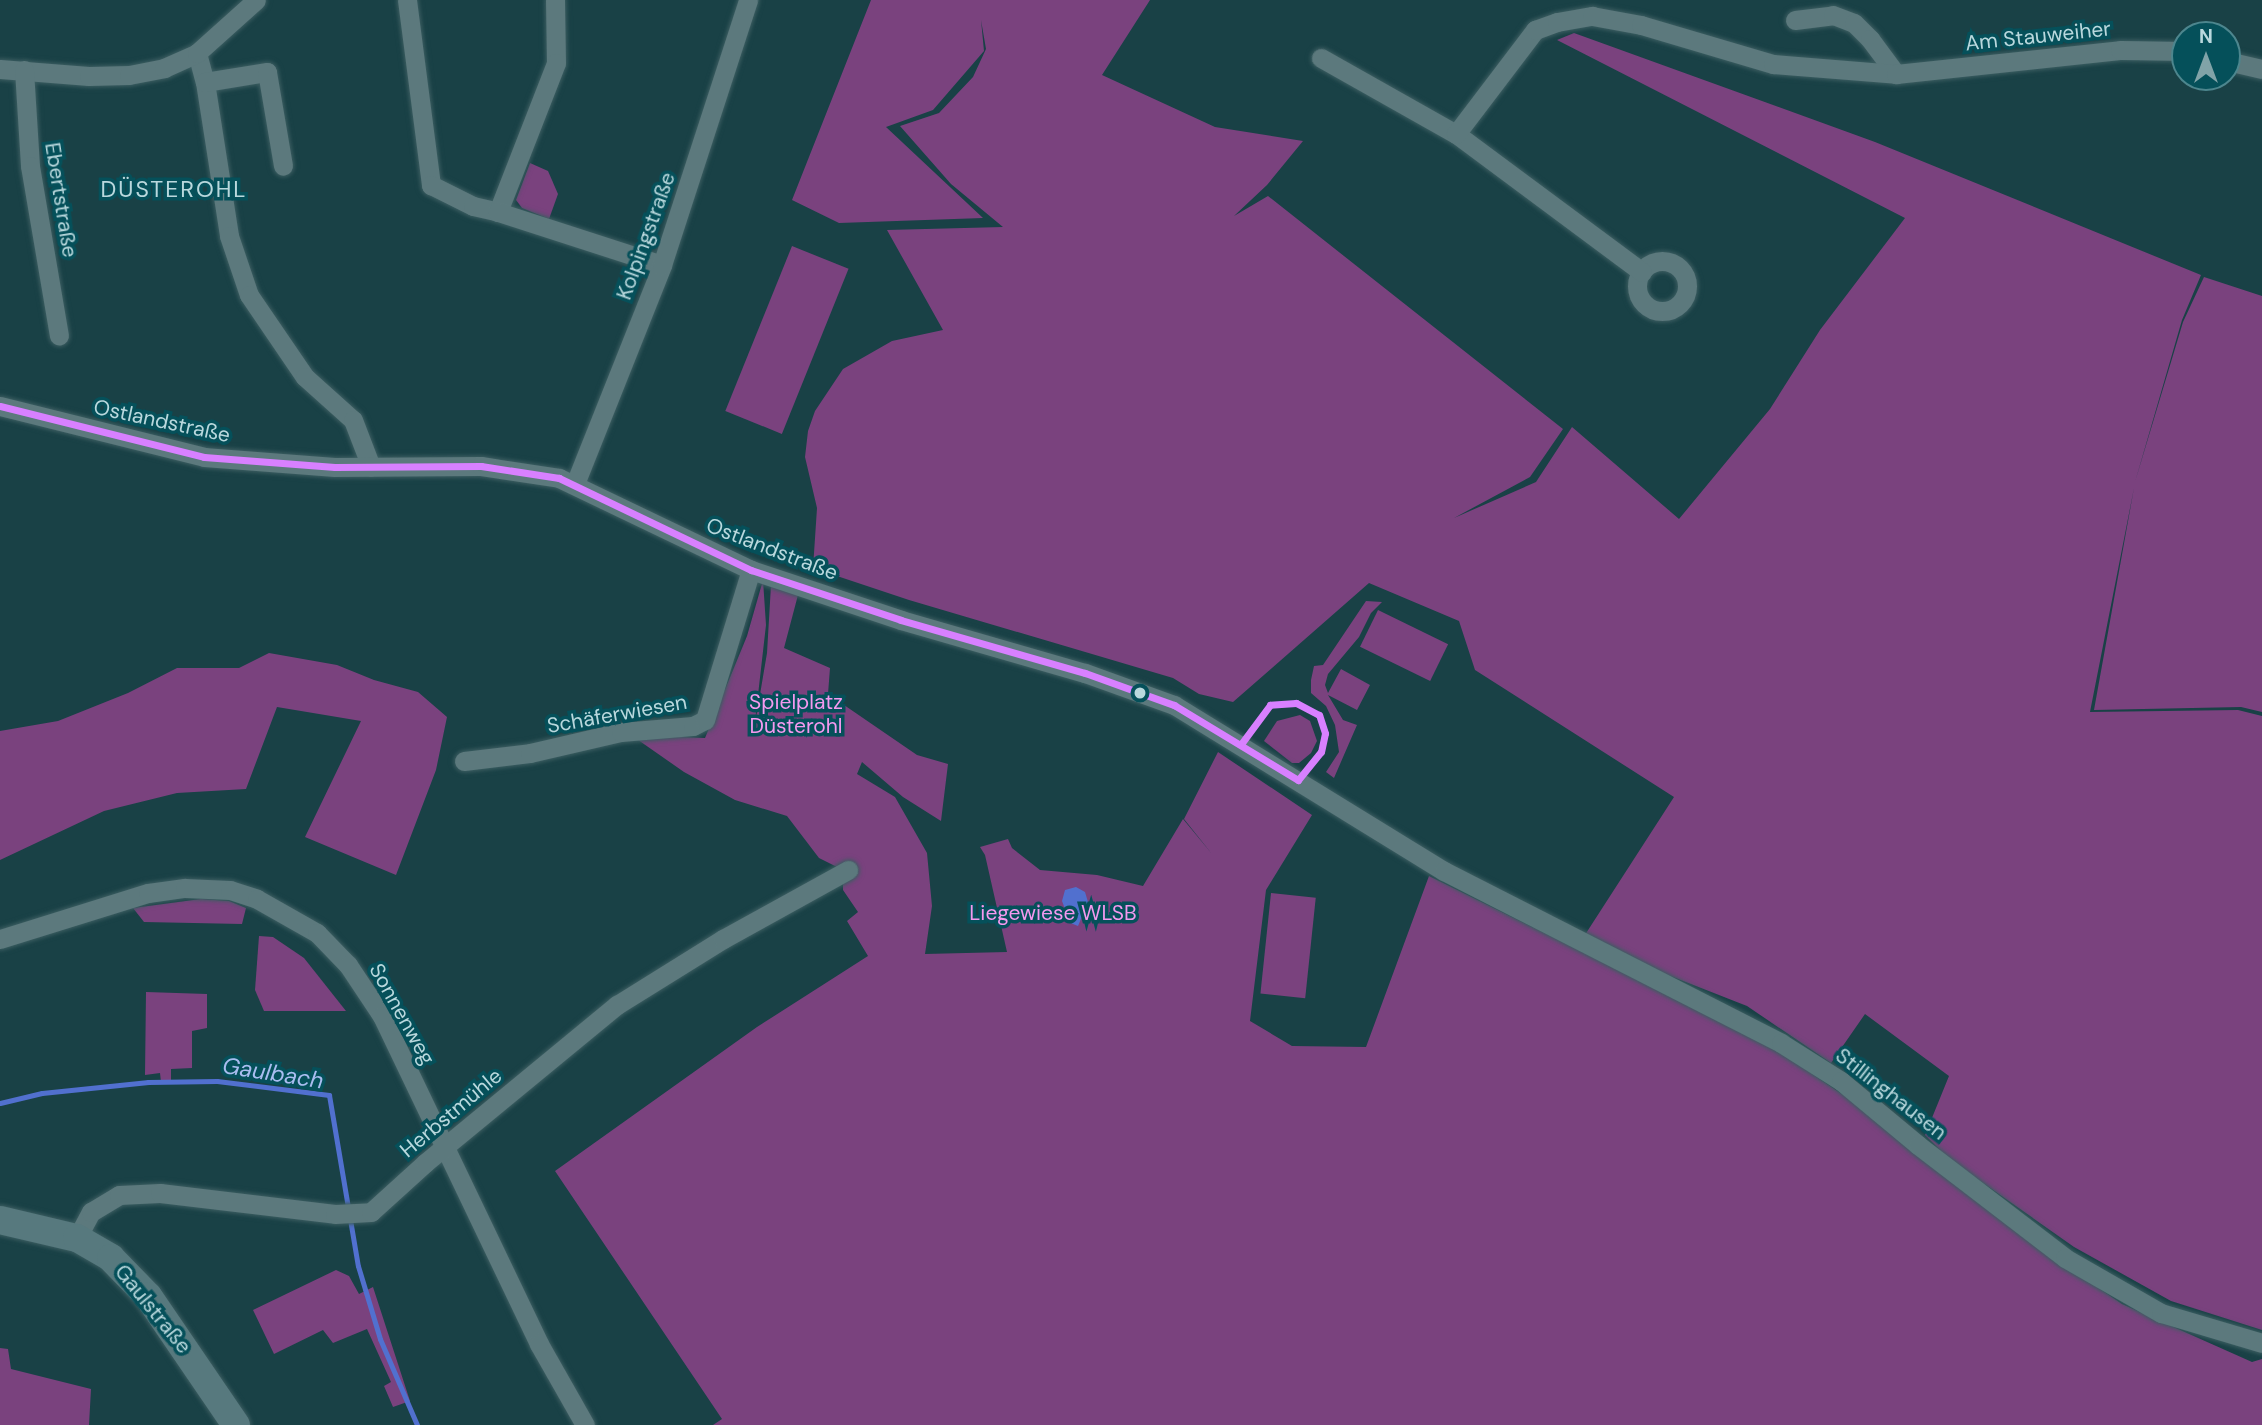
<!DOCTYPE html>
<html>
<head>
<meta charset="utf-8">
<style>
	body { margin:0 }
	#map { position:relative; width:2262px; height:1425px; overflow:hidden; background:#194146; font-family:"DM Sans",sans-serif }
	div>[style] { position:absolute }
	.green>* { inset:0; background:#7a427e; transform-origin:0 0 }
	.water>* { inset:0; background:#5170cf }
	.stream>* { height:5px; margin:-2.5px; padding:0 2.5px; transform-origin:2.5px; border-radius:2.5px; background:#5170cf }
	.roads { filter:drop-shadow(0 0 2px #3c5d61) drop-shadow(0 0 2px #3c5d61) }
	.street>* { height:19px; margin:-9.5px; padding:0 9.5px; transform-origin:9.5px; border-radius:9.5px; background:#5c797d }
	.street>.ring { margin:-9.5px; padding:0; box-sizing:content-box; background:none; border:19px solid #5c797d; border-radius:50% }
	.secondary>* { height:28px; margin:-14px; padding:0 14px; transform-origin:14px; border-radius:14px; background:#57797e }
	.bus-1>* { height:7px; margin:-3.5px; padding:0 3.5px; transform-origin:3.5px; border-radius:3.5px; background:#d880ff }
	.dots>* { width:19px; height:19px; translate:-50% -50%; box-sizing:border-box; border:4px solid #05505a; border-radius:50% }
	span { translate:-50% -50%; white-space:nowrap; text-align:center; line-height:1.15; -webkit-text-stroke:7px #05505a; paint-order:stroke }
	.street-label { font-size:21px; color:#b9d8dd }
	.park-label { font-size:21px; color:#f499ef }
	.neighbourhood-label { font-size:23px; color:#b9d8dd; letter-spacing:2px }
	.water-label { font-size:23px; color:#a9bdf0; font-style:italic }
	.north { position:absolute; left:2171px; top:21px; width:70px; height:70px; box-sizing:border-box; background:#05505a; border:2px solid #4d868e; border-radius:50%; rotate:0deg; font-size:19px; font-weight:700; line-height:28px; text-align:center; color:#b9d8dd }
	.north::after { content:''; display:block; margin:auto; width:24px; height:32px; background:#81a3a8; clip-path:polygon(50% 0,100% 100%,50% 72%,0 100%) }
</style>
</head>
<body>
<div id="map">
	<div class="green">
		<div style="clip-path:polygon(871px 0,1150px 0,1102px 75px,1215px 127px,1303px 141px,1267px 185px,1234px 216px,1268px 196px,1563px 429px,1530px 477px,1454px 518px,1536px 482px,1572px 427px,1679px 519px,1770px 409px,1820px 330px,1905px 218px,1557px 40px,1574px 33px,1875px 142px,2201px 275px,2182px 320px,2135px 482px,2183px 322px,2204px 277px,2262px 296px,2262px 712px,2241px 707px,2094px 710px,2134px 488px,2090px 712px,2238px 710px,2262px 716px,2262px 1330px,2171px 1301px,2074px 1247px,1949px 1159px,1925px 1135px,1949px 1076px,1865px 1014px,1831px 1063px,1747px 1006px,1581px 941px,1674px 797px,1475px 670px,1459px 621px,1369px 583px,1233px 702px,1199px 694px,1173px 678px,909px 600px,813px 568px,817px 508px,805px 457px,808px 431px,815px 411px,843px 369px,892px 341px,943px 330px,887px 230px,1003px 227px,951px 184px,900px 126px,939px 113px,973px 77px,986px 49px,981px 20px,984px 51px,933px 110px,886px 127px,983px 218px,839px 223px,792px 200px)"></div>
		<div style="clip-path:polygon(530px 163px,548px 171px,558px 194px,549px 219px,522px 208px,516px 200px)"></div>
		<div style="left:792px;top:246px;width:61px;height:178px;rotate:22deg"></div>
		<div style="clip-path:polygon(763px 580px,766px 625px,754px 730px,767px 653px,771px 585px,798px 595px,784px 648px,830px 668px,828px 694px,917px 755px,948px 764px,941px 821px,903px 797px,862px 762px,857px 774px,895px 797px,927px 853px,932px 906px,925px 954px,1007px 952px,985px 855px,980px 847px,1008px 839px,1012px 848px,1040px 870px,1097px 875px,1143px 886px,1183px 819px,1212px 854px,1184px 819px,1218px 752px,1312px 815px,1266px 890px,1250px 1021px,1292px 1046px,1366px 1047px,1429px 876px,1766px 1043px,1867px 1111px,2038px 1247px,2122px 1304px,2252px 1362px,2262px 1359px,2262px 1425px,713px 1425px,722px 1419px,555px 1171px,757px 1027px,868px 956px,847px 921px,858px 912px,843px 890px,843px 870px,819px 858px,787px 816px,735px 800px,684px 772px,631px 735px,705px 738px,747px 636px)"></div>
		<div style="clip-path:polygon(1366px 601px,1382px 602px,1371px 613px,1359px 637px,1328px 674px,1325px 685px,1328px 693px,1341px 669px,1370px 685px,1357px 710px,1328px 695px,1343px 720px,1357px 725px,1334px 778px,1326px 772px,1339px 752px,1335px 725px,1326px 706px,1311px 693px,1311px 680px,1314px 666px,1323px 665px)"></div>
		<div style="left:1378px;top:610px;width:78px;height:41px;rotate:26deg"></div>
		<div style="clip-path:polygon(269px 653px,337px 665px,374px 680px,418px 692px,447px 717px,436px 770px,396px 875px,305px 837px,361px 721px,277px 707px,246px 789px,177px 793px,104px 811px,0 860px,0 731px,58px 721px,128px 693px,177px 668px,239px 668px)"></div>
		<div style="clip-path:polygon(1300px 715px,1310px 721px,1317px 741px,1311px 753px,1299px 763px,1292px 763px,1264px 741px,1277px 721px)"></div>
		<div style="left:1271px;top:893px;width:45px;height:101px;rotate:6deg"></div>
		<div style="clip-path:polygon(201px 899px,229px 901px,246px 908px,242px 924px,144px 922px,133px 908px)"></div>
		<div style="clip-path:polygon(259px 936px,273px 937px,304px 958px,346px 1011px,264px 1011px,255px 990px)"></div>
		<div style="clip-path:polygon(146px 992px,207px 994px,207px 1028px,192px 1031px,192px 1068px,171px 1069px,171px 1082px,161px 1082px,160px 1073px,145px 1075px)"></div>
		<div style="clip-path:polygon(336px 1270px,349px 1276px,359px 1294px,373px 1287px,410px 1401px,393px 1407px,384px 1386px,391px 1382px,367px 1329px,333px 1343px,323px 1330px,274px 1354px,253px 1310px)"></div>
		<div style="clip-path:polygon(0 1348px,8px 1349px,11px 1369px,91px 1389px,89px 1425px,0 1425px)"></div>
	</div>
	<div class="water">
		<div style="clip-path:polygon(1076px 887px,1085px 892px,1088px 902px,1078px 926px,1063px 920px,1065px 909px,1062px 901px,1065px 890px)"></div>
	</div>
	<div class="stream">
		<div style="left:0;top:1103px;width:43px;rotate:-13.4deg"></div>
		<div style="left:42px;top:1093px;width:107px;rotate:-5.9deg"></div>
		<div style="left:148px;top:1082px;width:69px;rotate:-0.8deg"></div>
		<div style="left:217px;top:1081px;width:113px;rotate:7.1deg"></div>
		<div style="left:329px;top:1095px;width:173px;rotate:80.4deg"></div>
		<div style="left:358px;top:1266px;width:76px;rotate:73.2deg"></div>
		<div style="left:380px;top:1339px;width:94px;rotate:66.7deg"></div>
	</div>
	<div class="roads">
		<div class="street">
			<div style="left:407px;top:0;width:187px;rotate:82.6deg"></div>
			<div style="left:431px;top:185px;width:47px;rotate:26.6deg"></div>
			<div style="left:473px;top:206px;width:26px;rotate:13deg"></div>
			<div style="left:555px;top:0;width:63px;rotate:89.1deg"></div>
			<div style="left:556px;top:63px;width:160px;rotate:111.3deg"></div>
			<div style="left:498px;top:212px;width:172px;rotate:17.9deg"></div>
			<div style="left:1795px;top:20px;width:38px;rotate:-7deg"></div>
			<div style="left:1833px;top:15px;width:22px;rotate:21deg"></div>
			<div style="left:1854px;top:23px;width:23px;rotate:45deg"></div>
			<div style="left:1870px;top:39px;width:44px;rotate:53.4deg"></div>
			<div style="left:197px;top:53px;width:30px;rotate:75deg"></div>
			<div style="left:205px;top:82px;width:156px;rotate:81.1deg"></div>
			<div style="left:229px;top:236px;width:62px;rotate:71.3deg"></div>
			<div style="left:249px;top:295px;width:99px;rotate:55.7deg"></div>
			<div style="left:305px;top:377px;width:64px;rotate:41.9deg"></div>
			<div style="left:353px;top:420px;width:50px;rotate:69deg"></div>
			<div style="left:1321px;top:58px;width:155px;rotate:29.4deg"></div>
			<div style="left:2227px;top:61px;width:36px;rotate:13deg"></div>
			<div style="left:0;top:69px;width:89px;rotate:4.5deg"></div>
			<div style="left:89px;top:76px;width:40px;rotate:-1.4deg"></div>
			<div style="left:129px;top:75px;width:36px;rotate:-11deg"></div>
			<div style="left:164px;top:68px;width:36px;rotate:-24deg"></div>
			<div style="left:197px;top:53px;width:79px;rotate:-41.9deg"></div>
			<div style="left:24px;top:70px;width:96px;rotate:86.4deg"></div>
			<div style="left:30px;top:166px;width:172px;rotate:80.3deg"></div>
			<div style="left:205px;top:82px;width:63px;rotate:-9.2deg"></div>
			<div style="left:267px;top:72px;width:95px;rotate:80.3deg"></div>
			<div class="ring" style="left:1637px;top:261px;width:31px;height:31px"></div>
			<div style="left:1642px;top:272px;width:232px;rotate:-143.4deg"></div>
			<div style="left:1456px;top:134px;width:131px;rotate:-52.8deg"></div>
			<div style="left:1535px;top:30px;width:23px;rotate:-20deg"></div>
			<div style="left:1557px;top:22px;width:36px;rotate:-10deg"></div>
			<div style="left:1592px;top:16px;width:50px;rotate:10.4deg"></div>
			<div style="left:1641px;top:25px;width:138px;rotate:16.5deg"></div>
			<div style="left:1773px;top:64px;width:123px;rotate:4.6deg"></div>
			<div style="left:1896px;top:74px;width:225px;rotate:-6.1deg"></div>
			<div style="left:2120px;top:50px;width:65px;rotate:0.9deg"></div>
			<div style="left:0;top:406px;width:210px;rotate:14deg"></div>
			<div style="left:204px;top:457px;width:131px;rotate:4.4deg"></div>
			<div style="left:335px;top:467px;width:146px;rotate:-0.4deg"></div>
			<div style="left:481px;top:466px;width:79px;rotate:8.7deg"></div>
			<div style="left:559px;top:478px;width:213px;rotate:25.6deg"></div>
			<div style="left:751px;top:570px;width:158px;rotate:18.4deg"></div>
			<div style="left:901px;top:620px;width:191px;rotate:16.1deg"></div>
			<div style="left:1085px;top:673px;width:95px;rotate:19.8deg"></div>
			<div style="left:1174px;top:705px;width:317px;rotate:31.6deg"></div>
			<div style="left:1444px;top:871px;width:378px;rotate:27deg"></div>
			<div style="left:1781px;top:1043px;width:71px;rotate:32.3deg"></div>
			<div style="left:1841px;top:1081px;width:100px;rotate:39.7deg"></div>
			<div style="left:1918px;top:1145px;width:185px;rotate:37.5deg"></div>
			<div style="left:2065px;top:1258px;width:111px;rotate:29.8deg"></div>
			<div style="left:2161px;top:1313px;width:105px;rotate:16.5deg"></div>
			<div style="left:575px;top:484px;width:236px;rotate:-68.3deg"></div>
			<div style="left:662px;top:265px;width:279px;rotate:-72deg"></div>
			<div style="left:464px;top:761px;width:66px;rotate:-6.9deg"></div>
			<div style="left:530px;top:753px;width:93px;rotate:-13deg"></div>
			<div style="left:621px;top:732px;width:72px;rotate:-4.8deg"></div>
			<div style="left:693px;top:726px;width:13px;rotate:-27deg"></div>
			<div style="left:705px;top:720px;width:157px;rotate:-73deg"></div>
			<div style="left:0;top:939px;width:155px;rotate:-17.3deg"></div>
			<div style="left:148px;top:893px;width:37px;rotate:-8deg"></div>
			<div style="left:185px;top:888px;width:45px;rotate:2.5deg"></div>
			<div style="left:230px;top:890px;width:28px;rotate:18deg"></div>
			<div style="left:257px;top:899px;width:69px;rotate:29.5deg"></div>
			<div style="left:317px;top:933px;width:45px;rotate:45.9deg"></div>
			<div style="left:348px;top:965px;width:61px;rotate:56.3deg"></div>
			<div style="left:382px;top:1016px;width:364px;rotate:64.4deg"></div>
			<div style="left:539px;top:1344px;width:93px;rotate:60.4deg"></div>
			<div style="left:77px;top:1238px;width:30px;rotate:-62deg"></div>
			<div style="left:91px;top:1212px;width:33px;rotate:-31deg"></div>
			<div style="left:119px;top:1195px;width:41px;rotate:-2.8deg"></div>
			<div style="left:160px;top:1193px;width:176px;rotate:6.8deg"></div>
			<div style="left:335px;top:1214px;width:36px;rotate:-3deg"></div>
			<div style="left:371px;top:1212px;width:73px;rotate:-42.2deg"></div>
			<div style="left:425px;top:1163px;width:249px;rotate:-39.5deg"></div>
			<div style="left:617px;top:1005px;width:125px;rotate:-31.9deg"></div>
			<div style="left:723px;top:939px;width:143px;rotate:-28.9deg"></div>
		</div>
		<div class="secondary">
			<div style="left:0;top:1220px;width:79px;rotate:13.2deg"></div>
			<div style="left:77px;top:1238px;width:39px;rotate:30deg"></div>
			<div style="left:111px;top:1258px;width:53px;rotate:45.8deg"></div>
			<div style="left:148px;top:1296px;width:156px;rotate:55.7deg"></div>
		</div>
	</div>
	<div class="bus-1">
		<div style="left:0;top:406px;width:210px;rotate:14deg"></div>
		<div style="left:204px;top:457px;width:131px;rotate:4.4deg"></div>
		<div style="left:335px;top:467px;width:146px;rotate:-0.4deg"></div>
		<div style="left:481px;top:466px;width:79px;rotate:8.7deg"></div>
		<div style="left:559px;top:478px;width:213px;rotate:25.6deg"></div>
		<div style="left:751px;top:570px;width:158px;rotate:18.4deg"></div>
		<div style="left:901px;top:620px;width:191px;rotate:16.1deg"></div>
		<div style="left:1085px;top:673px;width:95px;rotate:19.8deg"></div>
		<div style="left:1174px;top:705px;width:145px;rotate:31.2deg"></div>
		<div style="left:1298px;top:780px;width:36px;rotate:-51deg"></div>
		<div style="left:1321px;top:752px;width:19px;rotate:-78deg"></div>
		<div style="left:1325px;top:733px;width:19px;rotate:-108deg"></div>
		<div style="left:1319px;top:715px;width:26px;rotate:-152deg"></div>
		<div style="left:1296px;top:703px;width:26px;rotate:176deg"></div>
		<div style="left:1270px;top:705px;width:49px;rotate:126.6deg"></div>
	</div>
	<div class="dots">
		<div style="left:1140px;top:693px;background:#b9d8dd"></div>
	</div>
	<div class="street-label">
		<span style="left:2038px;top:36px;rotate:-6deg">Am Stauweiher</span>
		<span style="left:61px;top:200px;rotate:81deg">Ebertstraße</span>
		<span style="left:646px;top:236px;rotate:-70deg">Kolpingstraße</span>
		<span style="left:162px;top:421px;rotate:12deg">Ostlandstraße</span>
		<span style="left:772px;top:549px;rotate:21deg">Ostlandstraße</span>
		<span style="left:617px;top:714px;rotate:-10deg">Schäferwiesen</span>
		<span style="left:402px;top:1014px;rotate:61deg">Sonnenweg</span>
		<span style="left:1891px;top:1094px;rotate:38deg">Stillinghausen</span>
		<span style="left:451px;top:1113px;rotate:-40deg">Herbstmühle</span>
		<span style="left:153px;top:1309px;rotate:51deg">Gaulstraße</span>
	</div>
	<div class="park-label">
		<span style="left:796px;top:714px">Spielplatz<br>Düsterohl</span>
		<span style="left:1053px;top:913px">Liegewiese WLSB</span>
	</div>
	<div class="neighbourhood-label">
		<span style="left:174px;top:189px">DÜSTEROHL</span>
	</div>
	<div class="water-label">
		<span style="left:273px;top:1073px;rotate:9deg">Gaulbach</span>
	</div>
	<div class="north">N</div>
</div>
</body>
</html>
